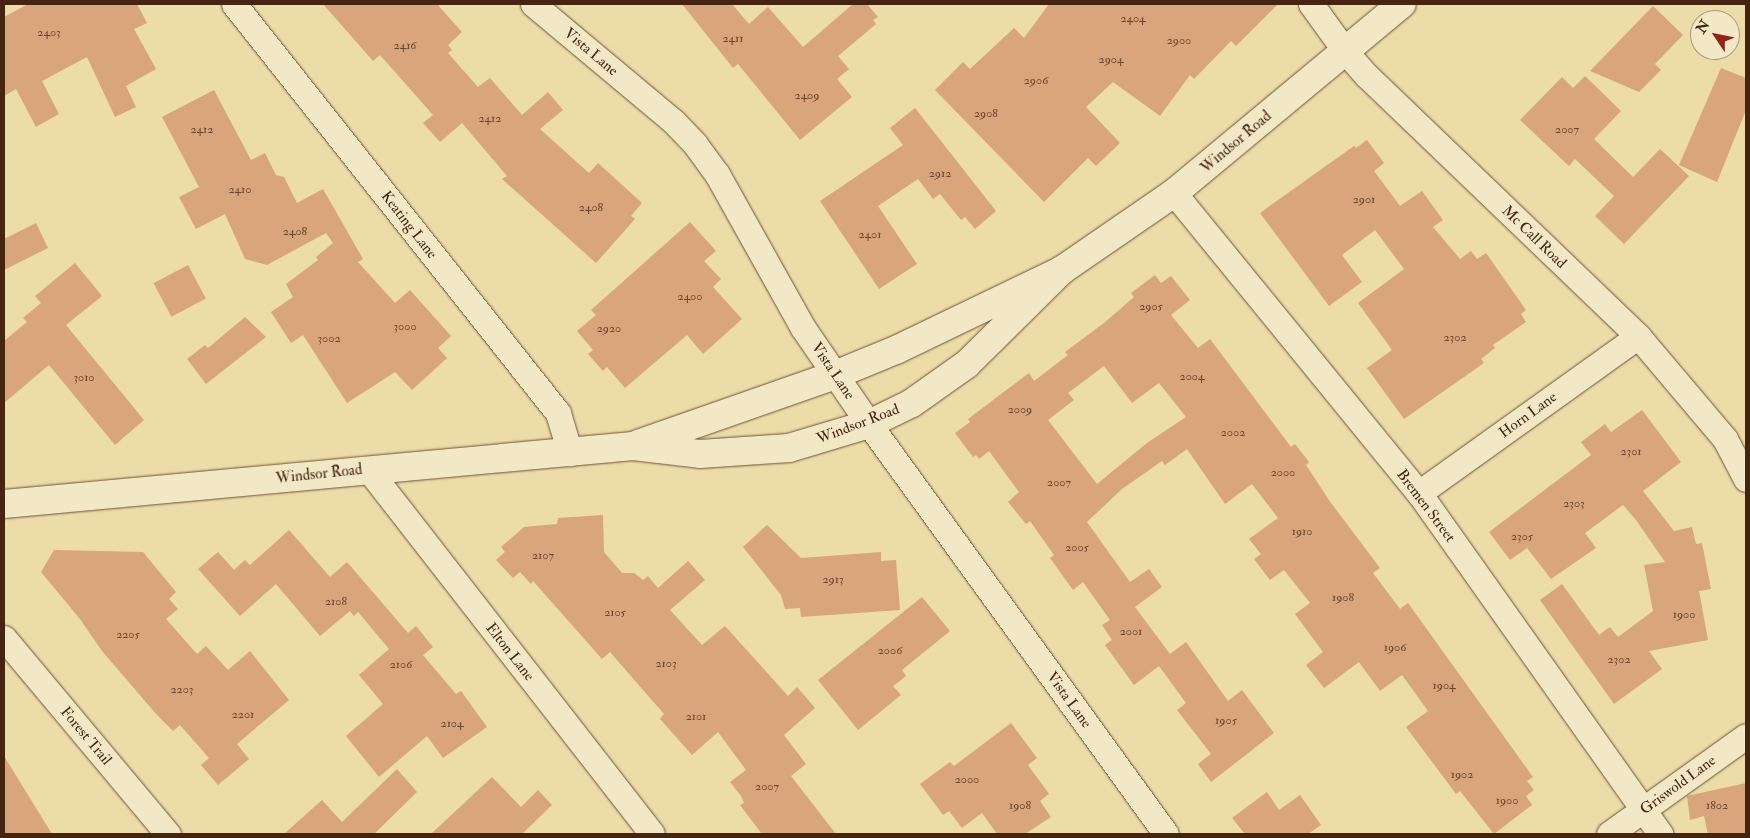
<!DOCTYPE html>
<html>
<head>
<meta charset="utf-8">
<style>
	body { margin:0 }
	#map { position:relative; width:1750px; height:838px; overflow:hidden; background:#ebdca8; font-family:"IM FELL Double Pica",serif }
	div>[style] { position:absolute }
	.building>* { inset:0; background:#d8a57c; transform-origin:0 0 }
	.roads { filter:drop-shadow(0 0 1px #6e5237) drop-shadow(0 0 1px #6e5237) }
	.minor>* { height:25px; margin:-12.5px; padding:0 12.5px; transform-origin:12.5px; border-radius:12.5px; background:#f2e8c6 }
	.tertiary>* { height:28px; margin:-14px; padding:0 14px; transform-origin:14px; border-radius:14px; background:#f2e8c6 }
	span { translate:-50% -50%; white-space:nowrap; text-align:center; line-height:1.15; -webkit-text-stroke:5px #f2e8c6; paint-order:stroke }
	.number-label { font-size:12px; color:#6a442c }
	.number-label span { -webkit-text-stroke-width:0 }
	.street-label { font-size:15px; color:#452411 }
	.frame { position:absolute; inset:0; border:5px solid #452411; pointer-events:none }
	.north { position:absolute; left:1690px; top:10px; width:50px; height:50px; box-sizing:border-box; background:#f2e8c6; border:1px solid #ad9a7e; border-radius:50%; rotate:304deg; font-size:14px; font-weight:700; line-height:20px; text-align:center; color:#452411 }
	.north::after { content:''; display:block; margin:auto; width:18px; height:22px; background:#8f2418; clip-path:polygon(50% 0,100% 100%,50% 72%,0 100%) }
</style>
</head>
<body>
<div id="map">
	<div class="building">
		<div style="clip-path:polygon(28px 4px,137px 4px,147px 23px,134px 29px,156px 69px,126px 86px,136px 107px,115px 117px,87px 57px,42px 81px,59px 114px,36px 127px,16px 89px,4px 96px,4px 17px)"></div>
		<div style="clip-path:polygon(323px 4px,437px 4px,462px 32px,448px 45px,452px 50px,448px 53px,478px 87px,490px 78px,522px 115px,548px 92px,563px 110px,540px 129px,589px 173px,598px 163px,642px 203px,631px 216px,635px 219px,596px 263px,502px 179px,507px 176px,462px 123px,440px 142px,423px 123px,433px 115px,380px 55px,373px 61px)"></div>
		<div style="clip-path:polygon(682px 4px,732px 4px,749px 24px,768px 7px,803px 47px,853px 4px,867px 4px,878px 17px,873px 20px,876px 24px,838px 56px,849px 69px,837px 79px,852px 97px,800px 140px,738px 64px,733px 68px)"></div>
		<div style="clip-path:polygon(1049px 4px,1278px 4px,1236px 46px,1231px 41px,1194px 79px,1190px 75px,1160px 116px,1113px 82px,1086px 107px,1120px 143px,1096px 166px,1088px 158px,1044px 202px,935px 90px,963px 62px,970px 69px,1014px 28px,1024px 38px)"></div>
		<div style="clip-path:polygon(1653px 6px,1683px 35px,1655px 64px,1661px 70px,1639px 92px,1590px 71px)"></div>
		<div style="clip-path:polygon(1721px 68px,1746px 78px,1746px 110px,1717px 182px,1679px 165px)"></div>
		<div style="clip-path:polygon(1585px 76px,1621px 111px,1594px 139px,1633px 177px,1660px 149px,1689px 176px,1624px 244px,1595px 216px,1614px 196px,1575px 159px,1569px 166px,1520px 120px,1562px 77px,1573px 88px)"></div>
		<div style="clip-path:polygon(214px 90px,251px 160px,265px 153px,276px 175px,284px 177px,297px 203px,323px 189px,363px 259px,358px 262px,395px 303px,410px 290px,451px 336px,438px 348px,447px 358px,412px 390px,395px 372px,347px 403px,303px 335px,291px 343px,271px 312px,293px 297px,286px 284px,318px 260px,316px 257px,333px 243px,326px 233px,267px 265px,245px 259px,225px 214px,196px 229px,179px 197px,199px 187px,162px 117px)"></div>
		<div style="clip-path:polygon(915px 108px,996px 211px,975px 229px,965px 217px,961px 220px,940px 194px,933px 199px,918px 179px,878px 206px,917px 264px,879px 289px,820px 201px,903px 145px,890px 128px)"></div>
		<div style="clip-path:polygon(1367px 140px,1384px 163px,1374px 171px,1400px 206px,1422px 191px,1443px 220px,1433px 227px,1460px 259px,1471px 251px,1477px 259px,1486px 253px,1526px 310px,1521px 314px,1526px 322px,1493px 345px,1495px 348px,1481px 359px,1484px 363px,1404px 419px,1367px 368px,1392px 350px,1358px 303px,1404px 269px,1375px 230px,1342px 255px,1362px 282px,1329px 306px,1260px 213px,1354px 146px,1356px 148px)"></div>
		<div style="clip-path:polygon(690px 222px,716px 251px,704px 261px,721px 279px,713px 287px,742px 319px,703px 354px,687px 335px,625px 388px,607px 367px,603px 371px,588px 354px,593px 350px,577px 331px,596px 315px,591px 310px)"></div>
		<div style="clip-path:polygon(36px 223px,48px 248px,4px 270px,4px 239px)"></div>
		<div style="clip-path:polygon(75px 263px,102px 296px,66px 325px,144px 420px,115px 445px,49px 365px,4px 403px,4px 341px,27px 322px,23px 318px,41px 303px,35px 296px)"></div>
		<div style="left:188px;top:265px;width:38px;height:39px;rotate:62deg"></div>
		<div style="clip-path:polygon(evenodd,1155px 275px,1161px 283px,1171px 276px,1190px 300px,1171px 315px,1198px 348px,1210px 339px,1291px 447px,1295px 444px,1309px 462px,1306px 465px,1331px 503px,1380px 568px,1373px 573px,1400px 609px,1408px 603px,1533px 777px,1527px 781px,1534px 790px,1526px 796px,1532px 805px,1494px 834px,1460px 791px,1456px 794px,1406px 727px,1428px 711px,1402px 675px,1380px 691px,1359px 662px,1324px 688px,1306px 665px,1323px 652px,1295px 614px,1310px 603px,1284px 570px,1270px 580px,1254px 559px,1261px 554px,1249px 539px,1278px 518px,1252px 484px,1225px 504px,1187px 449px,1165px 465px,1162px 461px,1122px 489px,1087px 522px,1130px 582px,1149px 569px,1162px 587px,1135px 607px,1170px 654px,1186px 642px,1228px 701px,1242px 690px,1274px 733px,1211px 782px,1198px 764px,1211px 754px,1177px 710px,1186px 703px,1159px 666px,1134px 685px,1105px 645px,1112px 640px,1102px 625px,1110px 620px,1083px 582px,1073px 590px,1050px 558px,1054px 555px,1030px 521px,1026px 524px,1008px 502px,1019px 492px,989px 451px,979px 459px,976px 455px,973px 457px,955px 433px,970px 422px,968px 419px,1029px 373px,1034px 381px,1068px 355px,1065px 352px,1104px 323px,1134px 297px,1131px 293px,1155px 275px,1104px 366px,1132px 403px,1159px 383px,1186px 417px,1147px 443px,1097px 484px,1048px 420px,1074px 400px,1068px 393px,1104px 366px)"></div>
		<div style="clip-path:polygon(245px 317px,266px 337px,206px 384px,187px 359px,205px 345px,208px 348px)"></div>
		<div style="clip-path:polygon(1642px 410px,1681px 462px,1643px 491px,1674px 531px,1692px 527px,1696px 544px,1702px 543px,1711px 589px,1699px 591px,1708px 640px,1649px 651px,1662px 669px,1614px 704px,1540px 600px,1562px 584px,1599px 635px,1610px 627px,1618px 637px,1653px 611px,1644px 565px,1665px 562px,1636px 520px,1623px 505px,1585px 533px,1596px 548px,1551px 579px,1527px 548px,1510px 560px,1489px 532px,1591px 455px,1581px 442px,1605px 424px,1611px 432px)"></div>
		<div style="clip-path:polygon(603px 515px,604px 552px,622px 573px,634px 573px,643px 580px,648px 576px,658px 588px,688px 561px,705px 580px,670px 610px,702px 645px,725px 626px,788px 696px,797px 687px,815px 708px,784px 735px,806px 764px,791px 776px,836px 834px,762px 834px,740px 805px,744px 803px,741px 796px,730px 782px,746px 770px,718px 732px,692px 755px,660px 719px,664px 714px,610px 652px,602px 659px,533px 581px,531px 584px,520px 572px,513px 578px,496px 560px,505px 552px,501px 547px,524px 527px,557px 524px,558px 518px)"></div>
		<div style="clip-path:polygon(767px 525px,801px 558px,881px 552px,881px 561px,896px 560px,900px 610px,801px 617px,800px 608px,785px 609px,781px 595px,743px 547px)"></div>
		<div style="clip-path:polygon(289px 530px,330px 577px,347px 562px,408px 633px,416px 626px,433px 647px,423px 655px,456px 694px,461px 691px,487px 727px,443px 758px,427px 736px,379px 777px,346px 736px,383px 704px,359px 675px,389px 649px,358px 612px,354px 616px,350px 611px,320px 636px,276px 584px,240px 616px,198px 569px,218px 552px,234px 570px,245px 560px,250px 565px)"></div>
		<div style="clip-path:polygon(54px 550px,143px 552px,176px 592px,169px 599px,178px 609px,166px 619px,197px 654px,206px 646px,228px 670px,250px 651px,289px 700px,237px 744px,249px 759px,218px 785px,201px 765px,209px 758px,180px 725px,173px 731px,157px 715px,102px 651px,80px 619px,41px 572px)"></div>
		<div style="clip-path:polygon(922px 597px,950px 631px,902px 670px,906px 676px,893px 686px,901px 695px,858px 730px,818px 680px)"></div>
		<div style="clip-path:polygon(1011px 723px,1037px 758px,1028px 765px,1049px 794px,1040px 801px,1051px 817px,1025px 834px,997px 834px,982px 813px,962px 828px,949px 811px,943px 815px,920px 784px,950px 762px,954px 766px)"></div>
		<div style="clip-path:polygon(4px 756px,52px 834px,4px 834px)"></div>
		<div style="clip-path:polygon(397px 769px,417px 792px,374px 834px,284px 834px,322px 800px,342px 822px)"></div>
		<div style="clip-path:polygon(492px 777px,521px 807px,538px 790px,552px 805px,522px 834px,431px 834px)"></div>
		<div style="clip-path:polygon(1746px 783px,1746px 834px,1708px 834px,1704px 816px,1690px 820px,1687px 796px)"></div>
		<div style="clip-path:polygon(1267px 792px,1279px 810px,1300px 795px,1321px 825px,1308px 834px,1245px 834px,1232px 818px)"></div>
	</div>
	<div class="roads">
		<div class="minor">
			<div style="left:234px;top:4px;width:522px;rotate:51.61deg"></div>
			<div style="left:558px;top:413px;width:42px;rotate:73.3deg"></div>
			<div style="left:533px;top:4px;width:184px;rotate:39.9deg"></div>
			<div style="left:674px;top:122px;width:30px;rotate:46deg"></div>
			<div style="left:695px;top:144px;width:37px;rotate:54deg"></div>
			<div style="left:717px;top:174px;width:176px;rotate:60.8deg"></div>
			<div style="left:803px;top:328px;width:116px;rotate:55.5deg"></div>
			<div style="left:869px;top:424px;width:506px;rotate:54.08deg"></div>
			<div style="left:1311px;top:4px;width:58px;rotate:54.1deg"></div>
			<div style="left:1345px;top:51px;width:33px;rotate:49deg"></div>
			<div style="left:1367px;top:76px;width:376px;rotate:43.8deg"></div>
			<div style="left:1638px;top:336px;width:135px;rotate:49.8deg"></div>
			<div style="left:1725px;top:439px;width:45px;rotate:62.3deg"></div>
			<div style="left:1174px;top:193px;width:387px;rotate:50.8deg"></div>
			<div style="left:1419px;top:493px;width:418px;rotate:54.7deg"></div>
			<div style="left:368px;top:469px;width:462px;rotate:52.1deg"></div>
			<div style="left:1419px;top:493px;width:269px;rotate:-35.6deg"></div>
			<div style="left:4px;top:638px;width:256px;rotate:50.1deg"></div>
			<div style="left:1609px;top:834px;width:168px;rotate:-35.6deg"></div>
		</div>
		<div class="tertiary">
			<div style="left:638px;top:444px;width:209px;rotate:-19.3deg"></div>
			<div style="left:835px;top:375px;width:68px;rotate:-22.4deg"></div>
			<div style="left:898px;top:349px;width:182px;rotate:-25.7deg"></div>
			<div style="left:1062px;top:270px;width:136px;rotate:-34.5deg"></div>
			<div style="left:1174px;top:193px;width:296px;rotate:-39.7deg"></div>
			<div style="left:4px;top:504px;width:632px;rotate:-5.27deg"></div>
			<div style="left:633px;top:446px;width:67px;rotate:6.8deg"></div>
			<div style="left:700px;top:454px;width:89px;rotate:-3.9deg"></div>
			<div style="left:789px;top:448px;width:84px;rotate:-16.7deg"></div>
			<div style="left:869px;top:424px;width:48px;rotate:-26deg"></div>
			<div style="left:912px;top:403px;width:67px;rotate:-35.3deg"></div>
			<div style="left:967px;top:364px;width:134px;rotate:-44.7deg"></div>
		</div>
	</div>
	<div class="number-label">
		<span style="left:1133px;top:19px">2404</span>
		<span style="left:49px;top:33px">2403</span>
		<span style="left:733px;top:39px">2411</span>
		<span style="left:1179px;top:41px">2900</span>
		<span style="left:405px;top:46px">2416</span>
		<span style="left:1111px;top:60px">2904</span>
		<span style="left:1036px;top:81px">2906</span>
		<span style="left:807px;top:96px">2409</span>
		<span style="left:986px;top:114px">2908</span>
		<span style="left:490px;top:119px">2412</span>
		<span style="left:202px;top:130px">2412</span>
		<span style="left:1567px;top:130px">2007</span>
		<span style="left:940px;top:174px">2912</span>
		<span style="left:240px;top:190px">2410</span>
		<span style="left:1364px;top:200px">2901</span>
		<span style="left:591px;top:208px">2408</span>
		<span style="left:295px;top:232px">2408</span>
		<span style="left:870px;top:235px">2401</span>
		<span style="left:690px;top:297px">2400</span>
		<span style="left:1151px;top:307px">2905</span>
		<span style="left:405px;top:327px">3000</span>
		<span style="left:609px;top:329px">2920</span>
		<span style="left:1455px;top:338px">2302</span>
		<span style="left:329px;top:339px">3002</span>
		<span style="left:1192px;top:377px">2004</span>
		<span style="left:84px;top:378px">3010</span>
		<span style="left:1020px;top:410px">2009</span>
		<span style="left:1233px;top:433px">2002</span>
		<span style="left:1631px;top:452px">2301</span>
		<span style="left:1283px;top:473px">2000</span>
		<span style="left:1059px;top:483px">2007</span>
		<span style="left:1574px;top:504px">2303</span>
		<span style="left:1302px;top:532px">1910</span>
		<span style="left:1522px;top:537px">2305</span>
		<span style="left:1077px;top:548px">2005</span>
		<span style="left:543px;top:556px">2107</span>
		<span style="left:833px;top:580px">2913</span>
		<span style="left:1343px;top:598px">1908</span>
		<span style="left:336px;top:602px">2108</span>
		<span style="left:615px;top:613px">2105</span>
		<span style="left:1684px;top:615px">1900</span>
		<span style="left:1131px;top:632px">2001</span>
		<span style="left:128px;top:635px">2205</span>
		<span style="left:1395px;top:648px">1906</span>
		<span style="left:890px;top:651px">2006</span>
		<span style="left:1619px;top:660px">2302</span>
		<span style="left:666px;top:664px">2103</span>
		<span style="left:401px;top:665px">2106</span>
		<span style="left:1444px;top:686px">1904</span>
		<span style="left:182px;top:690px">2203</span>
		<span style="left:243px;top:715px">2201</span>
		<span style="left:696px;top:717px">2101</span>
		<span style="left:1226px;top:721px">1905</span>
		<span style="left:452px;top:724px">2104</span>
		<span style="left:1462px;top:775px">1902</span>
		<span style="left:967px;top:780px">2000</span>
		<span style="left:767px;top:787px">2007</span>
		<span style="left:1507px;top:801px">1900</span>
		<span style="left:1020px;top:806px">1908</span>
		<span style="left:1717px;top:806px">1802</span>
	</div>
	<div class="street-label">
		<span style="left:591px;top:52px;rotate:40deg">Vista Lane</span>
		<span style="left:1236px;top:142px;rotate:-40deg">Windsor Road</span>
		<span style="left:409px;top:225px;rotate:52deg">Keating Lane</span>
		<span style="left:1534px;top:237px;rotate:44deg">Mc Call Road</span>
		<span style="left:833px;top:371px;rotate:56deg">Vista Lane</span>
		<span style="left:1528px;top:415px;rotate:-36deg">Horn Lane</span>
		<span style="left:858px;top:424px;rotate:-21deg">Windsor Road</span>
		<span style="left:319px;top:474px;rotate:-6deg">Windsor Road</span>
		<span style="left:1426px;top:506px;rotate:53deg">Bremen Street</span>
		<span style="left:510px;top:652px;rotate:52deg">Elton Lane</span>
		<span style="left:1069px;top:700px;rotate:54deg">Vista Lane</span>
		<span style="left:86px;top:736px;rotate:50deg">Forest Trail</span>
		<span style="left:1678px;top:785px;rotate:-36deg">Griswold Lane</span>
	</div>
	<div class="frame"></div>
	<div class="north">N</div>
</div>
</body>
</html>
